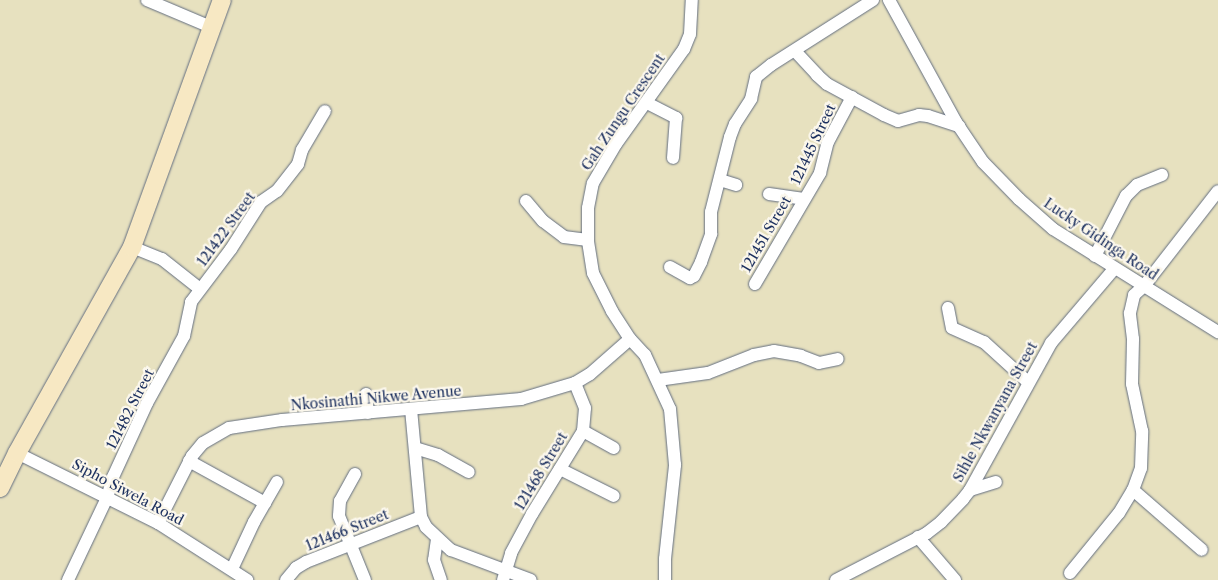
<!DOCTYPE html>
<html>
<head>
<meta charset="utf-8">
<style>
	body { margin:0 }
	#map { position:relative; width:1218px; height:580px; overflow:hidden; background:#e7e1bf; font-family:"Libre Caslon Text",serif }
	div>[style] { position:absolute }
	.roads { filter:drop-shadow(0 0 1px #626d80) drop-shadow(0 0 1px #626d80) }
	.street>* { height:12px; margin:-6px; padding:0 6px; transform-origin:6px; border-radius:6px; background:#fff }
	.secondary>* { height:18px; margin:-9px; padding:0 9px; transform-origin:9px; border-radius:9px; background:#f7e8c3 }
	span { translate:-50% -50%; white-space:nowrap; text-align:center; line-height:1.15; -webkit-text-stroke:4.5px #fbf7ec; paint-order:stroke }
	.street-label { font-size:14px; color:#1b2f5e }
</style>
</head>
<body>
<div id="map">
	<div class="roads">
		<div class="street">
			<div style="left:147px;top:0;width:69px;rotate:22.9deg"></div>
			<div style="left:889px;top:0;width:139px;rotate:61.2deg"></div>
			<div style="left:956px;top:122px;width:48px;rotate:56deg"></div>
			<div style="left:983px;top:162px;width:52px;rotate:45.8deg"></div>
			<div style="left:1019px;top:199px;width:45px;rotate:41.4deg"></div>
			<div style="left:1053px;top:229px;width:195px;rotate:32deg"></div>
			<div style="left:795px;top:51px;width:33px;rotate:47deg"></div>
			<div style="left:817px;top:75px;width:13px;rotate:42deg"></div>
			<div style="left:827px;top:84px;width:65px;rotate:28.5deg"></div>
			<div style="left:884px;top:115px;width:15px;rotate:23deg"></div>
			<div style="left:898px;top:121px;width:22px;rotate:-16deg"></div>
			<div style="left:919px;top:115px;width:9px;rotate:6deg"></div>
			<div style="left:928px;top:116px;width:33px;rotate:18deg"></div>
			<div style="left:647px;top:103px;width:33px;rotate:27deg"></div>
			<div style="left:676px;top:118px;width:40px;rotate:94.3deg"></div>
			<div style="left:720px;top:180px;width:17px;rotate:17deg"></div>
			<div style="left:769px;top:194px;width:35px;rotate:8deg"></div>
			<div style="left:526px;top:201px;width:26px;rotate:50deg"></div>
			<div style="left:543px;top:221px;width:26px;rotate:37deg"></div>
			<div style="left:564px;top:237px;width:24px;rotate:7deg"></div>
			<div style="left:132px;top:247px;width:32px;rotate:22deg"></div>
			<div style="left:162px;top:259px;width:48px;rotate:38.3deg"></div>
			<div style="left:1095px;top:256px;width:68px;rotate:-62.7deg"></div>
			<div style="left:1126px;top:196px;width:16px;rotate:-45deg"></div>
			<div style="left:1137px;top:185px;width:27px;rotate:-22deg"></div>
			<div style="left:670px;top:267px;width:23px;rotate:29deg"></div>
			<div style="left:690px;top:278px;width:4px;rotate:-27deg"></div>
			<div style="left:694px;top:276px;width:16px;rotate:-63deg"></div>
			<div style="left:701px;top:262px;width:30px;rotate:-70deg"></div>
			<div style="left:711px;top:234px;width:22px;rotate:-90deg"></div>
			<div style="left:711px;top:212px;width:77px;rotate:-75.8deg"></div>
			<div style="left:730px;top:137px;width:14px;rotate:-69deg"></div>
			<div style="left:735px;top:124px;width:30px;rotate:-57deg"></div>
			<div style="left:751px;top:99px;width:23px;rotate:-77deg"></div>
			<div style="left:756px;top:77px;width:19px;rotate:-39deg"></div>
			<div style="left:771px;top:65px;width:121px;rotate:-32.5deg"></div>
			<div style="left:755px;top:284px;width:129px;rotate:-59.6deg"></div>
			<div style="left:820px;top:173px;width:32px;rotate:-76deg"></div>
			<div style="left:828px;top:142px;width:51px;rotate:-61.9deg"></div>
			<div style="left:948px;top:308px;width:20px;rotate:79deg"></div>
			<div style="left:952px;top:328px;width:35px;rotate:24deg"></div>
			<div style="left:984px;top:342px;width:59px;rotate:42.3deg"></div>
			<div style="left:658px;top:380px;width:50px;rotate:-8deg"></div>
			<div style="left:708px;top:373px;width:49px;rotate:-21.4deg"></div>
			<div style="left:754px;top:355px;width:20px;rotate:-11deg"></div>
			<div style="left:774px;top:351px;width:27px;rotate:10deg"></div>
			<div style="left:801px;top:356px;width:19px;rotate:21deg"></div>
			<div style="left:819px;top:363px;width:19px;rotate:-12deg"></div>
			<div style="left:366px;top:394px;width:19px;rotate:84deg"></div>
			<div style="left:411px;top:409px;width:108px;rotate:84.7deg"></div>
			<div style="left:421px;top:517px;width:11px;rotate:63deg"></div>
			<div style="left:426px;top:527px;width:34px;rotate:43deg"></div>
			<div style="left:451px;top:550px;width:85px;rotate:20.6deg"></div>
			<div style="left:583px;top:431px;width:35px;rotate:29deg"></div>
			<div style="left:415px;top:448px;width:24px;rotate:17deg"></div>
			<div style="left:438px;top:455px;width:35px;rotate:29deg"></div>
			<div style="left:17px;top:453px;width:157px;rotate:26.4deg"></div>
			<div style="left:158px;top:523px;width:106px;rotate:32.6deg"></div>
			<div style="left:189px;top:461px;width:87px;rotate:28.9deg"></div>
			<div style="left:560px;top:469px;width:60px;rotate:26.6deg"></div>
			<div style="left:355px;top:474px;width:31px;rotate:119deg"></div>
			<div style="left:340px;top:501px;width:15px;rotate:94deg"></div>
			<div style="left:339px;top:516px;width:69px;rotate:67.9deg"></div>
			<div style="left:970px;top:490px;width:27px;rotate:-17deg"></div>
			<div style="left:1133px;top:490px;width:91px;rotate:41deg"></div>
			<div style="left:158px;top:523px;width:75px;rotate:-63.1deg"></div>
			<div style="left:192px;top:456px;width:17px;rotate:-50deg"></div>
			<div style="left:203px;top:443px;width:30px;rotate:-30deg"></div>
			<div style="left:229px;top:428px;width:54px;rotate:-8.6deg"></div>
			<div style="left:282px;top:420px;width:240px;rotate:-5deg"></div>
			<div style="left:521px;top:399px;width:56px;rotate:-16.5deg"></div>
			<div style="left:575px;top:383px;width:17px;rotate:-31deg"></div>
			<div style="left:590px;top:374px;width:53px;rotate:-41.2deg"></div>
			<div style="left:918px;top:537px;width:57px;rotate:49.3deg"></div>
			<div style="left:437px;top:539px;width:21px;rotate:98deg"></div>
			<div style="left:434px;top:560px;width:21px;rotate:71deg"></div>
			<div style="left:232px;top:569px;width:52px;rotate:-64.9deg"></div>
			<div style="left:254px;top:522px;width:46px;rotate:-60.1deg"></div>
			<div style="left:1070px;top:573px;width:77px;rotate:-50.8deg"></div>
			<div style="left:1119px;top:513px;width:27px;rotate:-59deg"></div>
			<div style="left:1133px;top:490px;width:23px;rotate:-70deg"></div>
			<div style="left:1141px;top:468px;width:37px;rotate:-88deg"></div>
			<div style="left:1142px;top:431px;width:48px;rotate:-102deg"></div>
			<div style="left:1132px;top:384px;width:45px;rotate:-88.7deg"></div>
			<div style="left:1133px;top:339px;width:26px;rotate:-97deg"></div>
			<div style="left:1130px;top:313px;width:18px;rotate:-77deg"></div>
			<div style="left:1134px;top:295px;width:13px;rotate:-42deg"></div>
			<div style="left:1144px;top:286px;width:120px;rotate:-52.1deg"></div>
			<div style="left:68px;top:580px;width:91px;rotate:-64.6deg"></div>
			<div style="left:107px;top:498px;width:22px;rotate:-74deg"></div>
			<div style="left:113px;top:477px;width:81px;rotate:-65.3deg"></div>
			<div style="left:147px;top:403px;width:77px;rotate:-61.1deg"></div>
			<div style="left:184px;top:336px;width:35px;rotate:-78deg"></div>
			<div style="left:191px;top:302px;width:66px;rotate:-53deg"></div>
			<div style="left:231px;top:249px;width:56px;rotate:-57.4deg"></div>
			<div style="left:261px;top:202px;width:19px;rotate:-35deg"></div>
			<div style="left:277px;top:191px;width:34px;rotate:-52deg"></div>
			<div style="left:298px;top:164px;width:15px;rotate:-74deg"></div>
			<div style="left:302px;top:150px;width:45px;rotate:-59.5deg"></div>
			<div style="left:286px;top:580px;width:16px;rotate:-50deg"></div>
			<div style="left:296px;top:568px;width:12px;rotate:-31deg"></div>
			<div style="left:306px;top:562px;width:123px;rotate:-21.4deg"></div>
			<div style="left:503px;top:580px;width:28px;rotate:-73deg"></div>
			<div style="left:511px;top:553px;width:44px;rotate:-61.7deg"></div>
			<div style="left:532px;top:514px;width:97px;rotate:-58.4deg"></div>
			<div style="left:583px;top:431px;width:23px;rotate:-85deg"></div>
			<div style="left:585px;top:408px;width:27px;rotate:-112deg"></div>
			<div style="left:665px;top:580px;width:21px;rotate:-90deg"></div>
			<div style="left:665px;top:559px;width:95px;rotate:-83.9deg"></div>
			<div style="left:675px;top:465px;width:56px;rotate:-95.1deg"></div>
			<div style="left:670px;top:409px;width:60px;rotate:-114.8deg"></div>
			<div style="left:645px;top:355px;width:22px;rotate:-133deg"></div>
			<div style="left:630px;top:339px;width:33px;rotate:-123deg"></div>
			<div style="left:612px;top:311px;width:42px;rotate:-116.6deg"></div>
			<div style="left:593px;top:273px;width:33px;rotate:-99deg"></div>
			<div style="left:588px;top:240px;width:32px;rotate:-90deg"></div>
			<div style="left:588px;top:208px;width:25px;rotate:-79deg"></div>
			<div style="left:593px;top:183px;width:45px;rotate:-59.5deg"></div>
			<div style="left:616px;top:144px;width:117px;rotate:-54.4deg"></div>
			<div style="left:684px;top:49px;width:16px;rotate:-68deg"></div>
			<div style="left:690px;top:34px;width:34px;rotate:-87deg"></div>
			<div style="left:836px;top:580px;width:102px;rotate:-27.3deg"></div>
			<div style="left:927px;top:533px;width:18px;rotate:-38deg"></div>
			<div style="left:941px;top:522px;width:32px;rotate:-46deg"></div>
			<div style="left:963px;top:499px;width:11px;rotate:-52deg"></div>
			<div style="left:970px;top:490px;width:168px;rotate:-61.1deg"></div>
			<div style="left:1051px;top:343px;width:97px;rotate:-49.6deg"></div>
		</div>
		<div class="secondary">
			<div style="left:0;top:488px;width:39px;rotate:-64deg"></div>
			<div style="left:17px;top:453px;width:236px;rotate:-60.8deg"></div>
			<div style="left:132px;top:247px;width:263px;rotate:-70deg"></div>
		</div>
	</div>
	<div class="street-label">
		<span style="left:623px;top:112px;rotate:-56deg">Gah Zungu Crescent</span>
		<span style="left:813px;top:144px;rotate:-65deg">121445 Street</span>
		<span style="left:226px;top:229px;rotate:-54deg">121422 Street</span>
		<span style="left:766px;top:234px;rotate:-60deg">121451 Street</span>
		<span style="left:1101px;top:239px;rotate:34deg">Lucky Gidinga Road</span>
		<span style="left:376px;top:398px;rotate:-5deg">Nkosinathi Nikwe Avenue</span>
		<span style="left:130px;top:409px;rotate:-63deg">121482 Street</span>
		<span style="left:995px;top:412px;rotate:-61deg">Sihle Nkwanyana Street</span>
		<span style="left:541px;top:471px;rotate:-59deg">121468 Street</span>
		<span style="left:128px;top:492px;rotate:28deg">Sipho Siwela Road</span>
		<span style="left:347px;top:530px;rotate:-22deg">121466 Street</span>
	</div>
</div>
</body>
</html>
